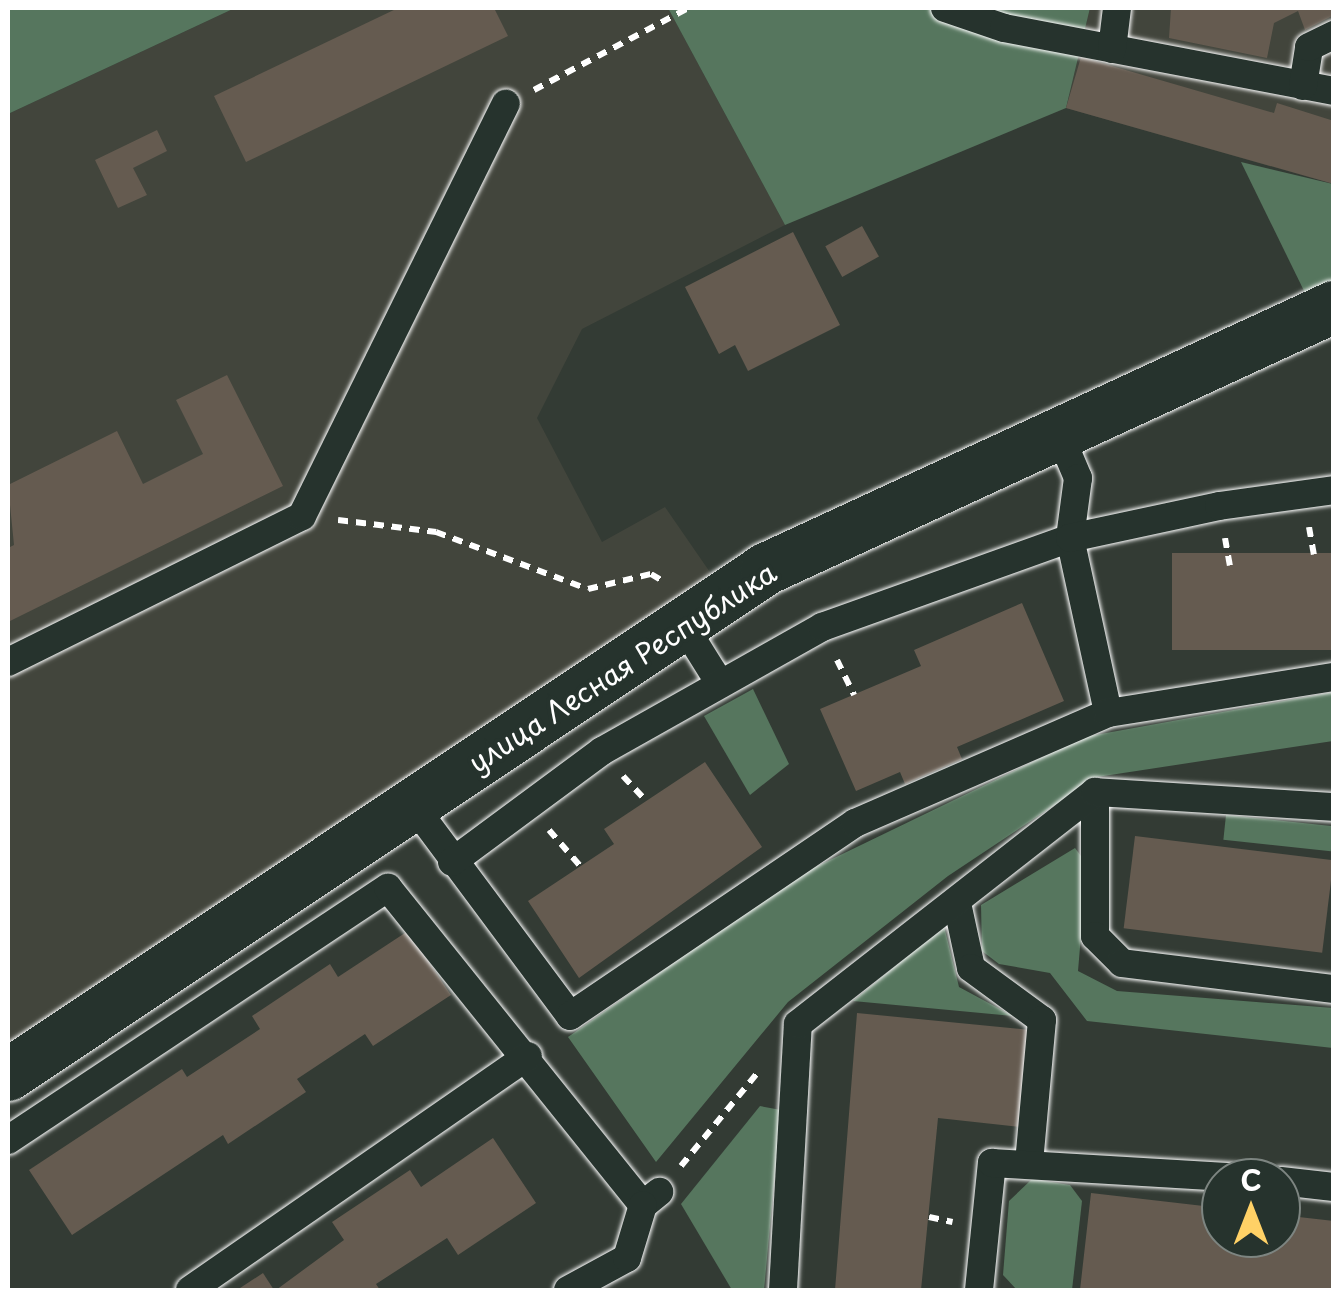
<!DOCTYPE html>
<html>
<head>
<meta charset="utf-8">
<style>
	body { margin:0 }
	#map { position:relative; width:1341px; height:1298px; overflow:hidden; background:#333b34; font-family:"Playpen Sans",sans-serif }
	div>[style] { position:absolute }
	.built>* { inset:0; background:#42453c }
	.green>* { inset:0; background:#56765e; transform-origin:0 0 }
	.building>* { inset:0; background:#655b50; transform-origin:0 0 }
	.path>* { height:6px; margin-top:-3px; transform-origin:0; background:repeating-linear-gradient(90deg,#fff 0 10px,transparent 0 18px) }
	.roads { filter:drop-shadow(0 0 2px #fff) drop-shadow(0 0 2px #fff) }
	.service>* { height:28px; margin:-14px; padding:0 14px; transform-origin:14px; border-radius:14px; background:#26332d }
	.minor>* { height:52px; margin:-26px; padding:0 26px; transform-origin:26px; border-radius:26px; background:#26332d }
	span { translate:-50% -50%; white-space:nowrap; text-align:center; line-height:1.15; -webkit-text-stroke:8px #26332d; paint-order:stroke }
	.street-label { font-size:28px; color:#fff }
	.frame { position:absolute; inset:0; border:10px solid #fff; pointer-events:none }
	.north { position:absolute; left:1201px; top:1158px; width:100px; height:100px; box-sizing:border-box; background:#26332d; border:2px solid #7d8581; border-radius:50%; rotate:0deg; font-size:28px; font-weight:700; line-height:40px; text-align:center; color:#fff }
	.north::after { content:''; display:block; margin:auto; width:35px; height:45px; background:#ffd166; clip-path:polygon(50% 0,100% 100%,50% 72%,0 100%) }
</style>
</head>
<body>
<div id="map">
	<div class="built">
		<div style="clip-path:polygon(235px 8px,668px 8px,785px 225px,582px 329px,537px 418px,602px 542px,665px 507px,714px 578px,8px 1048px,8px 114px)"></div>
		<div style="clip-path:polygon(1090px 8px,1333px 8px,1333px 184px,1066px 108px)"></div>
	</div>
	<div class="green">
		<div style="clip-path:polygon(8px 8px,235px 8px,8px 114px)"></div>
		<div style="clip-path:polygon(668px 8px,1090px 8px,1066px 108px,785px 225px)"></div>
		<div style="clip-path:polygon(1241px 162px,1333px 184px,1333px 286px,1308px 299px)"></div>
		<div style="clip-path:polygon(753px 689px,789px 764px,750px 795px,704px 716px)"></div>
		<div style="clip-path:polygon(1333px 692px,1333px 741px,1097px 777px,948px 876px,788px 1002px,656px 1162px,568px 1037px,799px 875px,1084px 737px)"></div>
		<div style="left:1226px;top:815px;width:108px;height:25px;rotate:6deg"></div>
		<div style="clip-path:polygon(1075px 848px,1087px 864px,1078px 971px,1117px 991px,1333px 1008px,1333px 1048px,1087px 1021px,1050px 973px,999px 964px,982px 951px,981px 905px)"></div>
		<div style="clip-path:polygon(944px 926px,959px 987px,1013px 1016px,853px 1001px)"></div>
		<div style="clip-path:polygon(760px 1106px,781px 1110px,764px 1290px,732px 1290px,681px 1204px)"></div>
		<div style="clip-path:polygon(1032px 1179px,1070px 1185px,1082px 1201px,1072px 1290px,1017px 1290px,1003px 1275px,1009px 1201px)"></div>
	</div>
	<div class="building">
		<div style="clip-path:polygon(398px 8px,494px 8px,508px 36px,246px 162px,214px 96px)"></div>
		<div style="clip-path:polygon(1171px 8px,1334px 8px,1334px 15px,1305px 30px,1298px 11px,1274px 23px,1267px 58px,1169px 38px)"></div>
		<div style="clip-path:polygon(1081px 57px,1274px 113px,1277px 103px,1334px 121px,1334px 184px,1066px 108px)"></div>
		<div style="clip-path:polygon(157px 130px,167px 151px,133px 168px,147px 195px,118px 208px,95px 160px)"></div>
		<div style="left:862px;top:226px;width:35px;height:42px;rotate:61deg"></div>
		<div style="clip-path:polygon(793px 232px,840px 325px,748px 371px,735px 345px,719px 354px,685px 287px)"></div>
		<div style="clip-path:polygon(227px 375px,283px 486px,8px 622px,8px 548px,14px 545px,8px 485px,117px 431px,143px 484px,203px 454px,176px 400px)"></div>
		<div style="left:1334px;top:553px;width:97px;height:162px;rotate:90deg"></div>
		<div style="clip-path:polygon(1022px 603px,1064px 701px,957px 747px,962px 759px,905px 784px,900px 772px,856px 791px,820px 709px,921px 666px,914px 650px)"></div>
		<div style="clip-path:polygon(705px 762px,762px 847px,579px 978px,528px 901px,614px 844px,604px 829px)"></div>
		<div style="left:1135px;top:836px;width:200px;height:93px;rotate:7deg"></div>
		<div style="clip-path:polygon(408px 931px,451px 995px,373px 1046px,365px 1034px,297px 1079px,306px 1092px,228px 1144px,223px 1135px,72px 1235px,29px 1170px,182px 1069px,187px 1077px,260px 1029px,252px 1016px,330px 964px,338px 977px)"></div>
		<div style="clip-path:polygon(857px 1013px,1030px 1030px,1021px 1127px,938px 1118px,921px 1290px,835px 1290px)"></div>
		<div style="clip-path:polygon(493px 1138px,536px 1203px,458px 1255px,447px 1238px,376px 1284px,380px 1290px,276px 1290px,344px 1240px,332px 1222px,410px 1170px,421px 1187px)"></div>
		<div style="clip-path:polygon(1091px 1193px,1221px 1208px,1221px 1238px,1281px 1238px,1281px 1215px,1334px 1221px,1334px 1290px,1080px 1290px)"></div>
		<div style="clip-path:polygon(263px 1273px,274px 1290px,237px 1290px)"></div>
	</div>
	<div class="path">
		<div style="left:534px;top:90px;width:174px;rotate:-28deg"></div>
		<div style="left:338px;top:520px;width:99px;rotate:7deg"></div>
		<div style="left:436px;top:532px;width:162px;rotate:20.6deg"></div>
		<div style="left:588px;top:589px;width:65px;rotate:-13.4deg"></div>
		<div style="left:651px;top:574px;width:12px;rotate:31deg"></div>
		<div style="left:1309px;top:527px;width:28px;rotate:80deg"></div>
		<div style="left:1225px;top:538px;width:28px;rotate:80deg"></div>
		<div style="left:837px;top:660px;width:39px;rotate:64deg"></div>
		<div style="left:623px;top:776px;width:34px;rotate:47deg"></div>
		<div style="left:549px;top:830px;width:49px;rotate:49.1deg"></div>
		<div style="left:681px;top:1166px;width:123px;rotate:-50.6deg"></div>
		<div style="left:929px;top:1217px;width:24px;rotate:12deg"></div>
	</div>
	<div class="roads">
		<div class="service">
			<div style="left:945px;top:8px;width:62px;rotate:18.7deg"></div>
			<div style="left:1004px;top:28px;width:336px;rotate:10.8deg"></div>
			<div style="left:1112px;top:49px;width:41px;rotate:-83deg"></div>
			<div style="left:1303px;top:86px;width:39px;rotate:-81deg"></div>
			<div style="left:1309px;top:47px;width:28px;rotate:-26deg"></div>
			<div style="left:1059px;top:433px;width:49px;rotate:67.1deg"></div>
			<div style="left:1078px;top:478px;width:61px;rotate:97.6deg"></div>
			<div style="left:1070px;top:538px;width:179px;rotate:77.7deg"></div>
			<div style="left:682px;top:623px;width:70px;rotate:57.9deg"></div>
			<div style="left:8px;top:662px;width:328px;rotate:-26.4deg"></div>
			<div style="left:302px;top:516px;width:460px;rotate:-63.7deg"></div>
			<div style="left:1095px;top:792px;width:144px;rotate:90deg"></div>
			<div style="left:1095px;top:936px;width:38px;rotate:45deg"></div>
			<div style="left:1122px;top:963px;width:214px;rotate:7deg"></div>
			<div style="left:413px;top:805px;width:263px;rotate:53.3deg"></div>
			<div style="left:570px;top:1016px;width:344px;rotate:-34.1deg"></div>
			<div style="left:855px;top:823px;width:276px;rotate:-23.5deg"></div>
			<div style="left:1108px;top:713px;width:229px;rotate:-9.1deg"></div>
			<div style="left:452px;top:862px;width:187px;rotate:-36.5deg"></div>
			<div style="left:602px;top:751px;width:253px;rotate:-29.4deg"></div>
			<div style="left:822px;top:627px;width:263px;rotate:-19.7deg"></div>
			<div style="left:1070px;top:538px;width:152px;rotate:-12.1deg"></div>
			<div style="left:1219px;top:506px;width:116px;rotate:-7.9deg"></div>
			<div style="left:957px;top:903px;width:66px;rotate:77.8deg"></div>
			<div style="left:971px;top:968px;width:88px;rotate:36.2deg"></div>
			<div style="left:1042px;top:1020px;width:143px;rotate:95.2deg"></div>
			<div style="left:8px;top:1140px;width:456px;rotate:-33.6deg"></div>
			<div style="left:388px;top:888px;width:407px;rotate:51.2deg"></div>
			<div style="left:643px;top:1205px;width:21px;rotate:-39deg"></div>
			<div style="left:1281px;top:1181px;width:53px;rotate:6.5deg"></div>
			<div style="left:190px;top:1290px;width:411px;rotate:-34.7deg"></div>
			<div style="left:568px;top:1290px;width:67px;rotate:-28.5deg"></div>
			<div style="left:627px;top:1258px;width:55px;rotate:-73.2deg"></div>
			<div style="left:783px;top:1290px;width:266px;rotate:-86.8deg"></div>
			<div style="left:798px;top:1024px;width:377px;rotate:-38deg"></div>
			<div style="left:1095px;top:792px;width:239px;rotate:3.6deg"></div>
			<div style="left:979px;top:1290px;width:128px;rotate:-84.2deg"></div>
			<div style="left:992px;top:1163px;width:256px;rotate:3.4deg"></div>
		</div>
		<div class="minor">
			<div style="left:8px;top:1075px;width:911px;rotate:-33.72deg"></div>
			<div style="left:766px;top:569px;width:626px;rotate:-24.76deg"></div>
		</div>
	</div>
	<div class="street-label">
		<span style="left:622px;top:667px;rotate:-33deg">улица Лесная Республика</span>
	</div>
	<div class="frame"></div>
	<div class="north">С</div>
</div>
</body>
</html>
